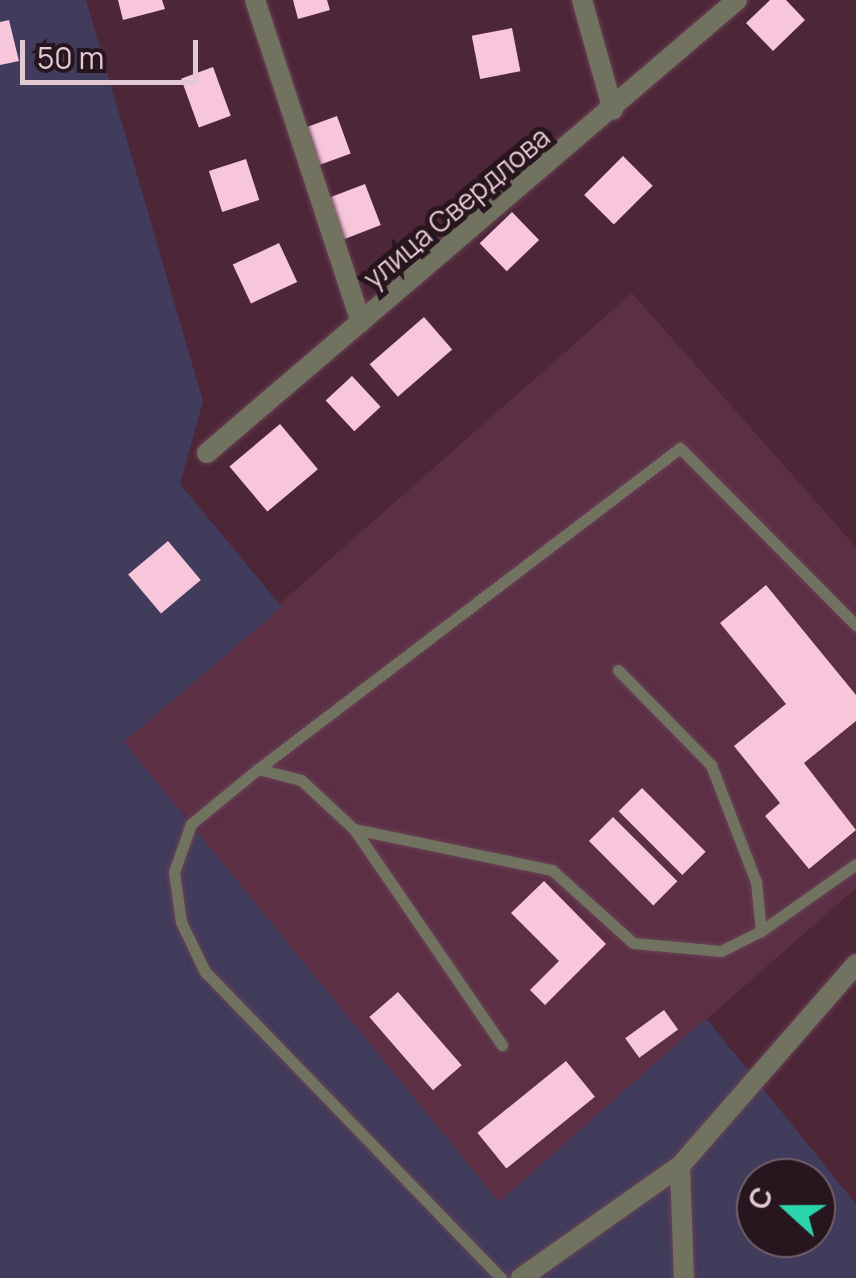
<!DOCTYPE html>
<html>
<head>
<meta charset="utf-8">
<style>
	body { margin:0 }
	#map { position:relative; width:856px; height:1278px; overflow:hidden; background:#4d2638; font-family:Manrope,sans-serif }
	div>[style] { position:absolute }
	.built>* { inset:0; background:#5c2f45 }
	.green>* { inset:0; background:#413b5c }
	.building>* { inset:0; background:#f8c6db; transform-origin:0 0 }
	.roads { filter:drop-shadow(0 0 2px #684354) drop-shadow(0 0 2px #684354) }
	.service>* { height:11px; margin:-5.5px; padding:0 5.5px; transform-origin:5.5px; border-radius:5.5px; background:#717360 }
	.minor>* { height:20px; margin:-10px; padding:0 10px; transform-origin:10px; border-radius:10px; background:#717360 }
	span { translate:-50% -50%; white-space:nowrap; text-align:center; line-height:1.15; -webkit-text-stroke:10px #28161e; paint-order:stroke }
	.street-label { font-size:28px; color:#e3c9d4 }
	.north { position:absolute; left:736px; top:1158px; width:100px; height:100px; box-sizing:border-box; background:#28161e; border:2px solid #735e67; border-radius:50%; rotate:291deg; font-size:28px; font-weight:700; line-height:40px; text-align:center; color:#e3c9d4 }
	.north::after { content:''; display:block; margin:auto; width:35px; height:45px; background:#2bd5ac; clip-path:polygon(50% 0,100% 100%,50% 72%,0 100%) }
	.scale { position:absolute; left:20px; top:40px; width:178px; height:45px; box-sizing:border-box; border:5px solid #e3c9d4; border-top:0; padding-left:12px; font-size:30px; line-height:35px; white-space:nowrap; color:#e3c9d4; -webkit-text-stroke:8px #28161e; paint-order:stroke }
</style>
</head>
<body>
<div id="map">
	<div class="built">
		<div style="clip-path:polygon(632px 293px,856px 547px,856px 888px,499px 1202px,123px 742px)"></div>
	</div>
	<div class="green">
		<div style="clip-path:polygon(evenodd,0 0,86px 0,203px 401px,180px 484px,282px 607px,124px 742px,499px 1202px,706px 1018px,856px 1204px,856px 1278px,0 1278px,0 0,756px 1178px,816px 1178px,816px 1238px,756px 1238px,756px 1178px)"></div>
	</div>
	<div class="building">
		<div style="clip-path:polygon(118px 0,162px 0,165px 9px,123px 20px)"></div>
		<div style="clip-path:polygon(293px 0,327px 0,330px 10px,298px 19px)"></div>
		<div style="clip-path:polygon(770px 0,786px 0,805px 20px,773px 51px,746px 23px)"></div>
		<div style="clip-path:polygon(9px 20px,19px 61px,0 65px,0 22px)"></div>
		<div style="left:512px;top:28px;width:44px;height:41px;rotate:79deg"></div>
		<div style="left:213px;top:67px;width:52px;height:34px;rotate:70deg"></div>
		<div style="left:337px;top:116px;width:40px;height:34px;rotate:70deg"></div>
		<div style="left:623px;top:156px;width:42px;height:55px;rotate:45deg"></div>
		<div style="left:246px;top:159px;width:43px;height:39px;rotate:72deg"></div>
		<div style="left:365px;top:184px;width:44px;height:40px;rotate:69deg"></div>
		<div style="left:512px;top:212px;width:39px;height:45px;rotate:46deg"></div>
		<div style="left:279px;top:243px;width:43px;height:51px;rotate:65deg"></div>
		<div style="left:424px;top:317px;width:43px;height:72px;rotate:49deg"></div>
		<div style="left:352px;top:376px;width:42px;height:36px;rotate:47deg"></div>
		<div style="left:280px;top:424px;width:59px;height:66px;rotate:50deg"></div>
		<div style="left:168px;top:541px;width:51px;height:52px;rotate:50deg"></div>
		<div style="clip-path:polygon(766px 585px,856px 695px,856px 721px,804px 763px,856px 830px,809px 869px,765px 816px,780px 803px,734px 746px,786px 704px,720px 623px)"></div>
		<div style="left:642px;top:788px;width:90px;height:33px;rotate:45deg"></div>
		<div style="left:613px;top:817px;width:91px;height:34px;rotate:45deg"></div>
		<div style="clip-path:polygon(544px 881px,606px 944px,545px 1005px,530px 990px,559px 961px,511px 913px)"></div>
		<div style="left:398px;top:992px;width:97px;height:38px;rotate:49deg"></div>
		<div style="left:664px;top:1010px;width:24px;height:48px;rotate:54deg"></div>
		<div style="left:566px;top:1061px;width:46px;height:114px;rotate:51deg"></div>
	</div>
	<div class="roads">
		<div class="service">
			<div style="left:258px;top:769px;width:530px;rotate:-37.26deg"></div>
			<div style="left:680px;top:448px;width:250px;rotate:45.2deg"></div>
			<div style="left:354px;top:829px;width:202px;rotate:11.7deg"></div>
			<div style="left:552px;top:870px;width:109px;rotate:42deg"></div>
			<div style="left:633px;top:943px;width:88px;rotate:5.2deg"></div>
			<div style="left:721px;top:951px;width:45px;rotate:-26.6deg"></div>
			<div style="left:761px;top:931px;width:49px;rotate:-95.8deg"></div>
			<div style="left:756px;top:882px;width:125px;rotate:-111deg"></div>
			<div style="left:711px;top:765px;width:133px;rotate:-134.4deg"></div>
			<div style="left:761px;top:931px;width:116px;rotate:-35.2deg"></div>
			<div style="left:501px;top:1278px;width:426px;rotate:-134deg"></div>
			<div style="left:205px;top:972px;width:55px;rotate:-115.6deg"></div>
			<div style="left:181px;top:922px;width:50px;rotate:-98deg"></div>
			<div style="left:174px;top:872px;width:51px;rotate:-70.5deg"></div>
			<div style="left:191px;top:824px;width:87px;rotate:-39.4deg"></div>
			<div style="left:258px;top:769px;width:44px;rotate:14.3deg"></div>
			<div style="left:301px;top:780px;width:72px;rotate:42.8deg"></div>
			<div style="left:354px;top:829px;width:262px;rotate:55.6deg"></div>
		</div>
		<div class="minor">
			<div style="left:255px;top:0;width:339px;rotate:71.8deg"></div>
			<div style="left:582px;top:0;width:114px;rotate:74.3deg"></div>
			<div style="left:207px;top:453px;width:697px;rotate:-40.52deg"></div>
			<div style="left:680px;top:1166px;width:112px;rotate:88deg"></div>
			<div style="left:521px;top:1278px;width:194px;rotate:-35.2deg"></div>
			<div style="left:680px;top:1166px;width:268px;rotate:-48.9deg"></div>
		</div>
	</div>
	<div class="street-label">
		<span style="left:456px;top:207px;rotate:-40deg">улица Свердлова</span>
	</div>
	<div class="north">С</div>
	<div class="scale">50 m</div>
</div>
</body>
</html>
